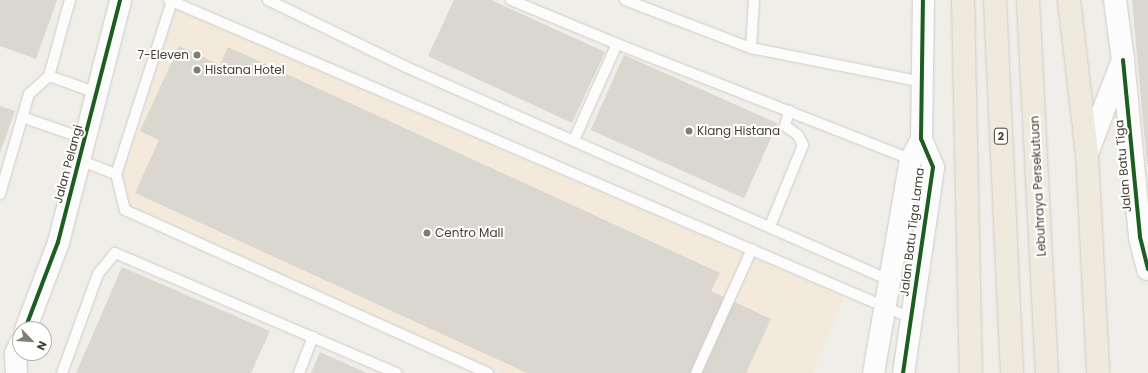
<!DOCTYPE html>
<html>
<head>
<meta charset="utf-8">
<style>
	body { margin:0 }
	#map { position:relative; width:1148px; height:373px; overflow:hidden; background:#f0eee9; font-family:Poppins,sans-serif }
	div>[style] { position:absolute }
	.commercial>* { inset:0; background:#f3eadc }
	.building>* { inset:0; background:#dad7d1; transform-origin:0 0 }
	.roads { filter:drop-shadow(0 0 1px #ceccc7) drop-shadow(0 0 1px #ceccc7) }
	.service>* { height:10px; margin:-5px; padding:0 5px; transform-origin:5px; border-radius:5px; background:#fdfcfc }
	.minor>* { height:21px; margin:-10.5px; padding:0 10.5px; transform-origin:10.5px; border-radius:10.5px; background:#fdfcfc }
	.tertiary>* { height:22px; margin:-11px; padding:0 11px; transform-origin:11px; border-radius:11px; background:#fdfcfc }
	.trunk>* { height:22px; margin:-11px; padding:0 11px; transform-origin:11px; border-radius:11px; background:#eeeade }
	.cycleway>* { height:4px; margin:-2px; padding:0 2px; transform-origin:2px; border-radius:2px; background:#1b5e20 }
	.dots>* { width:11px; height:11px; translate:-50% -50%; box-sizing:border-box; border:2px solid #fff; border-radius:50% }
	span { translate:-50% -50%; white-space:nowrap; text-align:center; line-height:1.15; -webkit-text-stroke:4px #fff; paint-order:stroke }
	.shield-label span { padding:1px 3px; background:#fff; border:1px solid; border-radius:3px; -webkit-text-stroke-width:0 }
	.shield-label { font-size:11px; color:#464035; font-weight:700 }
	.poi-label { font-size:12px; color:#464035 }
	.right { translate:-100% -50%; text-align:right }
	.left { translate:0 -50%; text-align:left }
	.street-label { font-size:12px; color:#464035 }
	.north { position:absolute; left:12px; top:321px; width:40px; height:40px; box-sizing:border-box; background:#fff; border:1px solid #b5b3ae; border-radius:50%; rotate:115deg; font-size:11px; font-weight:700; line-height:16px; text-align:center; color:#464035 }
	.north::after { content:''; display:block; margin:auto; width:14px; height:18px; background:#827d74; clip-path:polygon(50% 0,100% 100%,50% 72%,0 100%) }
</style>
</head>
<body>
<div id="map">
	<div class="commercial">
		<div style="clip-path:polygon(176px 9px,845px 297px,813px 373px,501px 373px,131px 206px,123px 174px)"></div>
	</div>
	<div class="building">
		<div style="clip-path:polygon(0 0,57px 0,36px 59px,0 46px)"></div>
		<div style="clip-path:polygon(454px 0,491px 0,605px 52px,572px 123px,428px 56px)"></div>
		<div style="clip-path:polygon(1132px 0,1148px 0,1148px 164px,1147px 164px)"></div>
		<div style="clip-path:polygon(179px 46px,220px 65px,228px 47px,720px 273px,711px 291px,771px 319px,746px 373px,527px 373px,135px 193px,159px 140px,140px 131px)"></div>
		<div style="left:624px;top:55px;width:168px;height:82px;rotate:24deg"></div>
		<div style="clip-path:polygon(0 106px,15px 111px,0 153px)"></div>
		<div style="clip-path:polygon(122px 267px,270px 331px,251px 373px,76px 373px)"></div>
		<div style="clip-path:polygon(320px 352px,367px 373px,311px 373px)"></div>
	</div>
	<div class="roads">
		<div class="service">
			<div style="left:169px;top:0;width:807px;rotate:23.2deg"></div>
			<div style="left:268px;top:0;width:153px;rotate:25.9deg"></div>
			<div style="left:406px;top:67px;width:528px;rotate:23.8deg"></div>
			<div style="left:511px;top:0;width:115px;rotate:22.5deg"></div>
			<div style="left:617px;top:44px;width:318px;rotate:21.4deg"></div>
			<div style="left:625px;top:0;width:135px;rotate:20.9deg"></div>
			<div style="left:751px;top:48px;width:175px;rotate:11.2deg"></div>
			<div style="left:172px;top:1px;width:182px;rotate:107.9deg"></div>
			<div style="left:116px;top:174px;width:37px;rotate:76deg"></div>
			<div style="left:125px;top:210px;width:398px;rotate:24.2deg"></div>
			<div style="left:751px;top:48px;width:48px;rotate:-86.4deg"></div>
			<div style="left:49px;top:76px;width:51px;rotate:19.5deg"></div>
			<div style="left:22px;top:117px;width:67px;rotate:19.2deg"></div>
			<div style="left:574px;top:140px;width:105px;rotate:-65.9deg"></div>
			<div style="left:79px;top:160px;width:40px;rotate:21deg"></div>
			<div style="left:0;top:194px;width:104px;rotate:-73.8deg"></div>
			<div style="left:29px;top:94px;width:27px;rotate:-42deg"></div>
			<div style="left:49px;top:76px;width:79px;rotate:-74.6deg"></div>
			<div style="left:770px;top:226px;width:87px;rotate:-67.8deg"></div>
			<div style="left:803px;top:145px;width:11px;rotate:-117deg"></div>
			<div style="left:798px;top:135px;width:16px;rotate:-145deg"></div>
			<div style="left:785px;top:126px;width:16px;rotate:-75deg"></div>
			<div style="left:62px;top:373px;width:105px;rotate:-70deg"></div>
			<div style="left:98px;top:274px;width:27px;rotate:-51deg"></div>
			<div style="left:115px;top:253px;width:306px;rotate:23.1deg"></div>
			<div style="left:299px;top:373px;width:39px;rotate:-69deg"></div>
			<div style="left:696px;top:373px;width:136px;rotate:-65.7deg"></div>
		</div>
		<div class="minor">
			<div style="left:25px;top:329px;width:93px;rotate:-69.2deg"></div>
			<div style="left:58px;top:242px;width:250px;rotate:-75.6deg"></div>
			<div style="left:16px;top:373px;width:20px;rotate:-93deg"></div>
			<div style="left:15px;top:353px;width:12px;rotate:-66deg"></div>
			<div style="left:873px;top:373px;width:217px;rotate:-80.2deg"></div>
			<div style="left:910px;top:159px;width:23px;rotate:-61deg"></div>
			<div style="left:903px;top:373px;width:208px;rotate:-81.7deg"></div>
			<div style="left:933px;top:167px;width:30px;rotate:-113deg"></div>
			<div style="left:921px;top:139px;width:139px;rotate:-89.2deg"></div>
		</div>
		<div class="tertiary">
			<div style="left:1123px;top:60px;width:178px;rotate:84.5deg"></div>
			<div style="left:1140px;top:237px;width:33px;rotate:76deg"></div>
			<div style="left:1087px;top:153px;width:100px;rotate:-68.8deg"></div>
			<div style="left:1123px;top:60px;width:61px;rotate:-97.6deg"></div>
		</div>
		<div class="trunk">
			<div style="left:963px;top:0;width:373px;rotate:88.8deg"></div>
			<div style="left:995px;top:0;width:373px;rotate:87.4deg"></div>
			<div style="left:1028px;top:0;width:373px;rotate:87.1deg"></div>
			<div style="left:1069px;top:0;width:154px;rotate:83.3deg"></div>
			<div style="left:1087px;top:153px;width:220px;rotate:87.1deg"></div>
		</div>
	</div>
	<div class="cycleway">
		<div style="left:1123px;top:60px;width:178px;rotate:84.5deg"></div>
		<div style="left:1140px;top:237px;width:33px;rotate:76deg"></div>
		<div style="left:25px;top:329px;width:93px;rotate:-69.2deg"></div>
		<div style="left:58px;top:242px;width:250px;rotate:-75.6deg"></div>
		<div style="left:903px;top:373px;width:208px;rotate:-81.7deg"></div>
		<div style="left:933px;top:167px;width:30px;rotate:-113deg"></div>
		<div style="left:921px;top:139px;width:139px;rotate:-89.2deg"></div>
	</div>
	<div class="dots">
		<div style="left:197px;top:55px;background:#827d74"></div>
		<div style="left:197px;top:70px;background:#827d74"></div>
		<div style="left:689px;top:131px;background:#827d74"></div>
		<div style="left:427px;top:233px;background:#827d74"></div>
	</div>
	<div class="shield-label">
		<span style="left:1001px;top:136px">2</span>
	</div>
	<div class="poi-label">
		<span class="right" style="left:189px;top:55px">7-Eleven</span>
		<span class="left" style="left:205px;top:70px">Histana Hotel</span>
		<span class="left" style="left:697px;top:131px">Klang Histana</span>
		<span class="left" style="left:435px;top:233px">Centro Mall</span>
	</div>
	<div class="street-label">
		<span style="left:68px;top:164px;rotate:-75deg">Jalan Pelangi</span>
		<span style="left:1123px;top:166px;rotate:-95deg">Jalan Batu Tiga</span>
		<span style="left:1038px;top:186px;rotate:-93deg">Lebuhraya Persekutuan</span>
		<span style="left:912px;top:232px;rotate:-83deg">Jalan Batu Tiga Lama</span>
	</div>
	<div class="north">N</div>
</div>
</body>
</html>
